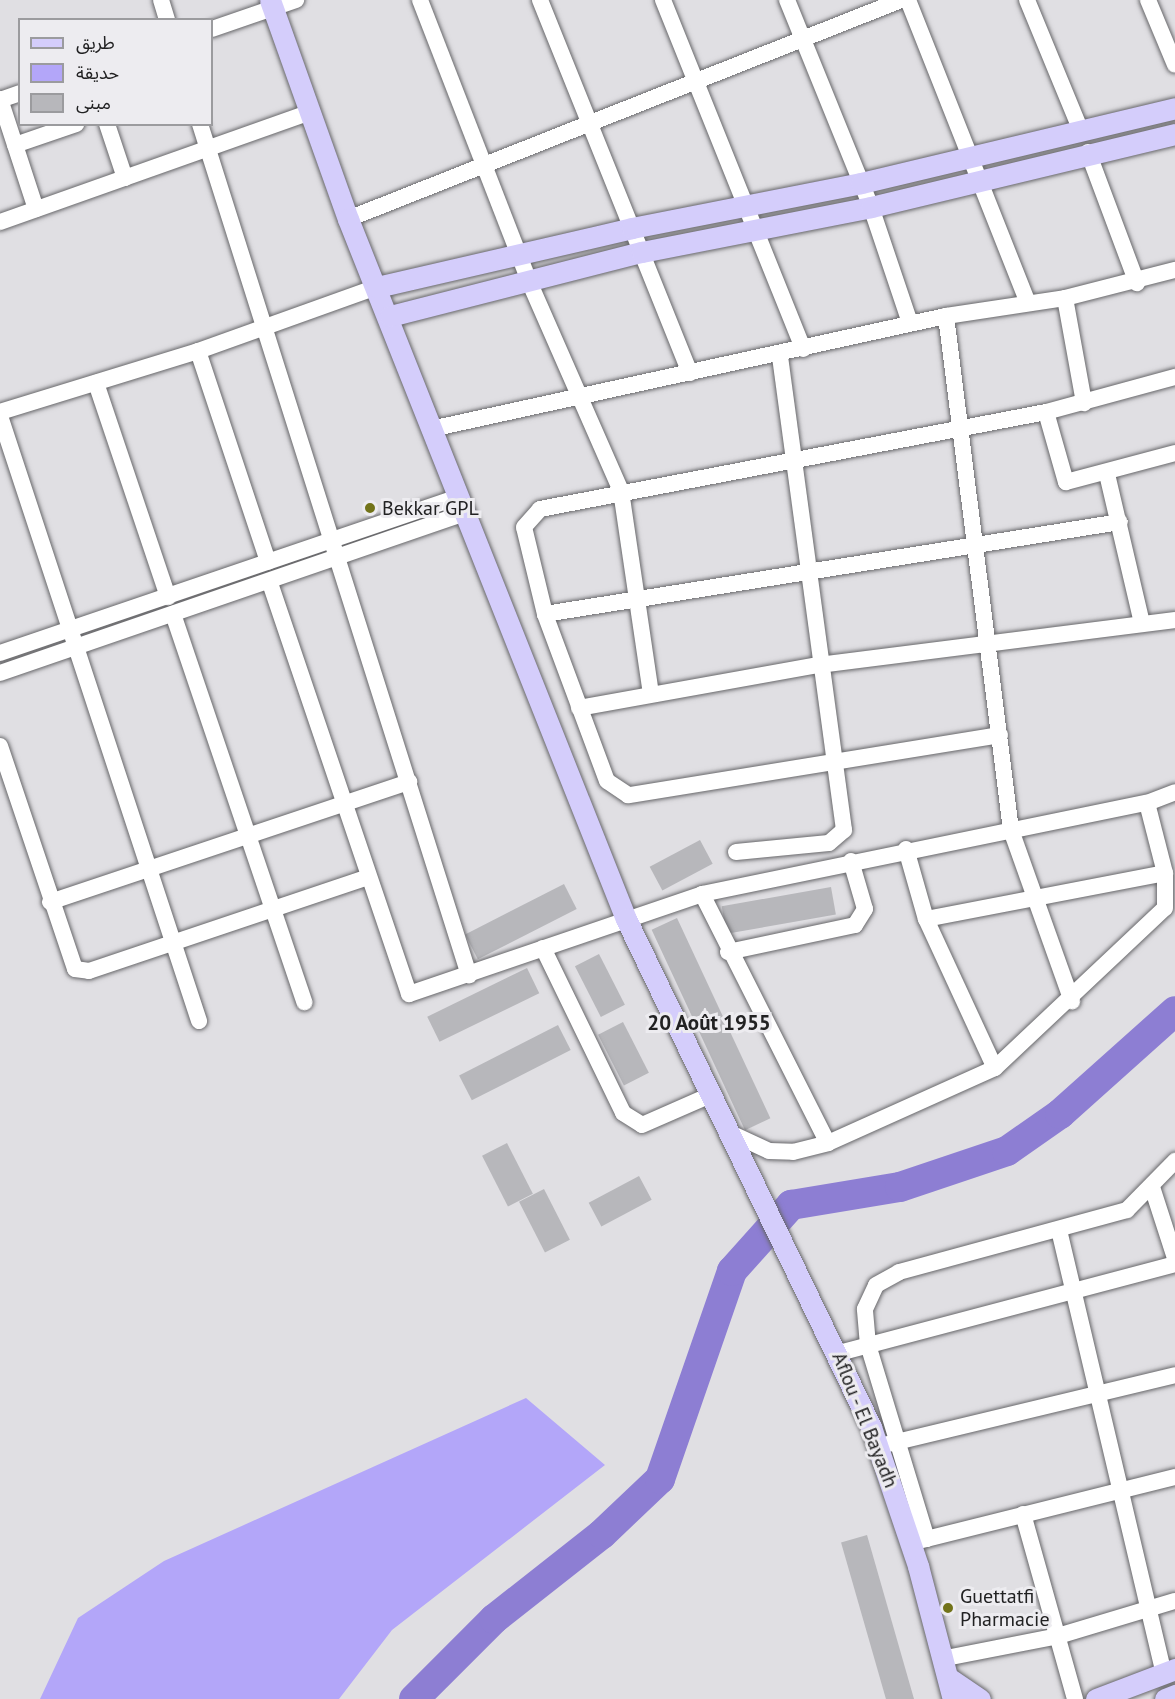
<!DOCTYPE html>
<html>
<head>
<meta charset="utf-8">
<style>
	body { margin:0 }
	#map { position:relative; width:1175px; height:1699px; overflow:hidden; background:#e0dfe3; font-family:"PT Sans","Noto Sans Arabic",sans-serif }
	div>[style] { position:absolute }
	.green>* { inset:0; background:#b3a6f9 }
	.river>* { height:30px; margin:-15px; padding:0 15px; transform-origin:15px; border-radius:15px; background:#8d7ed3 }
	.building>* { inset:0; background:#b7b7bb; transform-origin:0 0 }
	.roads { filter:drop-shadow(0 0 2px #67676a) drop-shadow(0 0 2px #67676a) }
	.minor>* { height:16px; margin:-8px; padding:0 8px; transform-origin:8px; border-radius:8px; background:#fff }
	.major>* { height:21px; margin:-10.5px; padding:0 10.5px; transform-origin:10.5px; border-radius:10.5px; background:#d4cdfb }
	.dots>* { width:16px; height:16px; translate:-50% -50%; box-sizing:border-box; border:3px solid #edecf0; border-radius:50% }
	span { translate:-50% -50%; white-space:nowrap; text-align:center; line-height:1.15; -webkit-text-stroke:6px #edecf0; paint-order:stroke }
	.poi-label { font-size:20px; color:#212122 }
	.left { translate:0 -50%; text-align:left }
	.street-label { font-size:20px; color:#212122 }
	.neighbourhood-label { font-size:21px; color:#212122; font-weight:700 }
	.legend { position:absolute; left:18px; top:18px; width:195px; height:108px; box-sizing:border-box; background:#edecf0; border:2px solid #9b9b9e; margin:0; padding:8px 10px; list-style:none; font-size:18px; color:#212122 }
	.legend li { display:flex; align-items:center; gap:12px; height:30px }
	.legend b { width:30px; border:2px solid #9b9b9e }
</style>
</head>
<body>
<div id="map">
	<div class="green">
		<div style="clip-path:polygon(526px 1398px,605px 1465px,392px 1630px,339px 1699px,40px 1699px,78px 1618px,164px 1561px)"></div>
	</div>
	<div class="river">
		<div style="left:414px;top:1699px;width:113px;rotate:-45deg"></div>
		<div style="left:494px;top:1619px;width:137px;rotate:-38.2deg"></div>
		<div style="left:602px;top:1534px;width:80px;rotate:-43.5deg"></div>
		<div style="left:660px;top:1479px;width:220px;rotate:-70.9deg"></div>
		<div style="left:732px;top:1271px;width:89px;rotate:-48.2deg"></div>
		<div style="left:791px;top:1205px;width:110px;rotate:-9.4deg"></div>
		<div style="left:900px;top:1187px;width:113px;rotate:-18.6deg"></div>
		<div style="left:1007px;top:1151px;width:65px;rotate:-34.9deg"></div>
		<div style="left:1060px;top:1114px;width:154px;rotate:-41.8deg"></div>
	</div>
	<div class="building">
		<div style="left:700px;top:840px;width:27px;height:57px;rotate:62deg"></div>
		<div style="left:564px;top:884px;width:28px;height:111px;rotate:63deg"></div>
		<div style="left:831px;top:887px;width:28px;height:111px;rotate:80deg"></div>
		<div style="left:677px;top:918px;width:221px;height:28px;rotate:65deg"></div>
		<div style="left:599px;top:954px;width:57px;height:27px;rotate:63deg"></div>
		<div style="left:527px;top:968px;width:28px;height:111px;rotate:64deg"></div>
		<div style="left:623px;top:1022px;width:57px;height:28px;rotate:63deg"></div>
		<div style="left:558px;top:1025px;width:28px;height:111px;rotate:63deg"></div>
		<div style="left:507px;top:1143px;width:57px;height:28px;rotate:63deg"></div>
		<div style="left:639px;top:1176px;width:27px;height:57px;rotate:62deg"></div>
		<div style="left:544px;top:1189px;width:57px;height:28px;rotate:63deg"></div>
		<div style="left:867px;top:1535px;width:171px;height:27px;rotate:74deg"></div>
	</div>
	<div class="roads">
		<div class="minor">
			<div style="left:161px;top:0;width:21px;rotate:73deg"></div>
			<div style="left:420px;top:0;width:299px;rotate:68.8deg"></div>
			<div style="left:528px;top:279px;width:232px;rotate:66.3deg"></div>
			<div style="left:621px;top:491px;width:204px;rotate:81.6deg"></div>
			<div style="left:540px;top:0;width:402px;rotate:68.1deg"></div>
			<div style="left:663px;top:0;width:376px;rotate:68.1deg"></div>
			<div style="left:787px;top:0;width:223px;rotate:67.9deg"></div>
			<div style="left:871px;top:207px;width:122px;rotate:71.4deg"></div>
			<div style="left:908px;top:0;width:324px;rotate:68.4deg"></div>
			<div style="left:1027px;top:0;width:142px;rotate:67.6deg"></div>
			<div style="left:1148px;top:0;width:70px;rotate:67.4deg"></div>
			<div style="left:212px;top:29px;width:89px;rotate:-19deg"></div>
			<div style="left:0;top:99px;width:116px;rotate:71.9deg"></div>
			<div style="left:0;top:100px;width:21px;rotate:-19deg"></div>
			<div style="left:107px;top:124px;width:57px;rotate:71.6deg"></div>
			<div style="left:200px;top:124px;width:893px;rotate:72.46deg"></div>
			<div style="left:15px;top:145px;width:65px;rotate:-19deg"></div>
			<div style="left:1088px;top:152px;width:140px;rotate:69.5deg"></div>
			<div style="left:348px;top:219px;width:595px;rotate:-21.6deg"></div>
			<div style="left:0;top:222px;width:329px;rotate:-19.5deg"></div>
			<div style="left:1065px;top:298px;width:107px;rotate:79.7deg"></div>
			<div style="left:946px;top:316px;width:518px;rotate:82.79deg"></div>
			<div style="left:1011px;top:830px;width:182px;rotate:70.4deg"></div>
			<div style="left:198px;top:351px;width:222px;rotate:71.6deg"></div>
			<div style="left:96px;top:383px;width:226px;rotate:71.4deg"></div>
			<div style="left:0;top:412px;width:207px;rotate:-17.1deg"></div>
			<div style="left:198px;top:351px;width:190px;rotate:-19.7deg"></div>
			<div style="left:1046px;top:412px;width:73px;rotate:74.1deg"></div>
			<div style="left:1066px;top:482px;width:113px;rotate:-14.9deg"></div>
			<div style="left:0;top:416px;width:637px;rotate:71.79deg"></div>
			<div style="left:431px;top:429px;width:527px;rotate:-12.38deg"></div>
			<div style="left:946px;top:316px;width:120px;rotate:-8.6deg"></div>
			<div style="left:1065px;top:298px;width:114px;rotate:-14.3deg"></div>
			<div style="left:1107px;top:474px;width:153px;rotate:76.8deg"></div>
			<div style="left:270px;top:583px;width:434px;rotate:71.3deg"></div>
			<div style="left:409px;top:994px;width:310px;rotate:-18.8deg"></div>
			<div style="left:702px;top:894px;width:454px;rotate:-11.6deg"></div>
			<div style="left:1147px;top:803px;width:30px;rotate:-21deg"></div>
			<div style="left:173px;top:614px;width:410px;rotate:71.3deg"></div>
			<div style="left:545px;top:614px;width:582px;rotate:-9.09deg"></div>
			<div style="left:0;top:653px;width:484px;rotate:-18.8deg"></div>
			<div style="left:0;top:673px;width:492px;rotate:-19deg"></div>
			<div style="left:579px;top:708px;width:244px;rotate:-10.2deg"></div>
			<div style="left:819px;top:665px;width:359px;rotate:-7.2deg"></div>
			<div style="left:1000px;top:735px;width:377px;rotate:170.8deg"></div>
			<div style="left:628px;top:795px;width:25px;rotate:-146deg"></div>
			<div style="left:607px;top:781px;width:178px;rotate:-110.4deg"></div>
			<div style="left:545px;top:614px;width:89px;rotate:-103.6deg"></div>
			<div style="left:524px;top:527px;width:24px;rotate:-48deg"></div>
			<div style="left:540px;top:509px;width:515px;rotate:-10.85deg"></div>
			<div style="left:1046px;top:412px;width:134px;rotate:-15.2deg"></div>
			<div style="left:0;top:746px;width:235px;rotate:71.4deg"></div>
			<div style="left:75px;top:969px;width:14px;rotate:8deg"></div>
			<div style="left:89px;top:971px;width:294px;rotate:-18.6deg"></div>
			<div style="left:906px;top:849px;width:73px;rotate:74.1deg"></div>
			<div style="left:926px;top:919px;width:243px;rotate:-10.9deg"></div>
			<div style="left:736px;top:852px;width:93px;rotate:-5.5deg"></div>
			<div style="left:829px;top:843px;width:20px;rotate:-41deg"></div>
			<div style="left:844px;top:830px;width:479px;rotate:-97.7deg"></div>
			<div style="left:702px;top:894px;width:279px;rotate:63.2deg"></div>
			<div style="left:50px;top:902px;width:379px;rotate:-18.5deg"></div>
			<div style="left:926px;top:919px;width:164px;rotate:65.2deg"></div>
			<div style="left:543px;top:948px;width:183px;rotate:64.1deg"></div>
			<div style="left:623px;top:1113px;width:22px;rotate:32deg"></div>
			<div style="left:642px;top:1125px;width:72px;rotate:-23.7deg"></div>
			<div style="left:728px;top:952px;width:130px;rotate:-12deg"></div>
			<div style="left:855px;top:925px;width:19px;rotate:-58deg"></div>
			<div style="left:865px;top:909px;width:50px;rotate:-106.3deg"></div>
			<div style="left:726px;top:1131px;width:47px;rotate:24.9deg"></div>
			<div style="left:769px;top:1151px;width:24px;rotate:2deg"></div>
			<div style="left:793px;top:1152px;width:36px;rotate:-14deg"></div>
			<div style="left:828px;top:1143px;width:183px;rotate:-24.2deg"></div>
			<div style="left:995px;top:1068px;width:233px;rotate:-43.3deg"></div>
			<div style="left:1165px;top:908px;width:35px;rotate:-90deg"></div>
			<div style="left:1165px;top:873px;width:72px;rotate:-104.4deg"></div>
			<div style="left:1152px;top:1187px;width:75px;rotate:72.1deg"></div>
			<div style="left:1059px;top:1230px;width:455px;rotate:76.7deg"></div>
			<div style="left:839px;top:1353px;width:348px;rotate:-14.8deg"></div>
			<div style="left:884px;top:1445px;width:299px;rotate:-13.5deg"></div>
			<div style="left:1023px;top:1514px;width:192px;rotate:74.3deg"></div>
			<div style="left:927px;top:1539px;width:203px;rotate:-106.9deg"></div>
			<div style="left:868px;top:1345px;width:36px;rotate:-95deg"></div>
			<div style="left:865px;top:1309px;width:26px;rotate:-65deg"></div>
			<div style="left:876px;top:1285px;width:26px;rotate:-29deg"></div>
			<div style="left:899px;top:1272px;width:236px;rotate:-15.2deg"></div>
			<div style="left:1127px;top:1210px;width:69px;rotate:-45.6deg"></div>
			<div style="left:918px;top:1541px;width:265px;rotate:-14deg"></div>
			<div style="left:946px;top:1658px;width:114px;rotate:-11.1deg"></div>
			<div style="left:1058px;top:1636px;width:122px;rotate:-16.7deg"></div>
		</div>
		<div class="major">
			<div style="left:270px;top:0;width:232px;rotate:70.4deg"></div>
			<div style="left:348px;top:219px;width:753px;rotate:68.34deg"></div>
			<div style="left:626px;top:919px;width:564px;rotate:64.25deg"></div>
			<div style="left:871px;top:1427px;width:147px;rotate:71.3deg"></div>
			<div style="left:918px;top:1566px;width:138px;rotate:75.3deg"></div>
			<div style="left:377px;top:287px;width:262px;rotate:-13deg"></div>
			<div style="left:632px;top:228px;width:233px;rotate:-11.1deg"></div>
			<div style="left:861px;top:183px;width:323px;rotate:-13.4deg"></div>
			<div style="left:390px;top:316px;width:260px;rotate:-14.3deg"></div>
			<div style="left:642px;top:252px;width:233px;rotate:-11.1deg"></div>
			<div style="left:871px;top:207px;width:313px;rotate:-13.5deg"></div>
			<div style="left:950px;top:1679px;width:36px;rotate:34deg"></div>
			<div style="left:1096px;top:1699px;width:85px;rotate:-20.8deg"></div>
			<div style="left:1165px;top:1699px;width:11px;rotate:-22deg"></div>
		</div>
	</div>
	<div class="dots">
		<div style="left:370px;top:508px;background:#727319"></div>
		<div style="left:948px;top:1608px;background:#727319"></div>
	</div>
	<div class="poi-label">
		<span class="left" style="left:382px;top:508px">Bekkar GPL</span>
		<span class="left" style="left:960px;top:1608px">Guettatfi<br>Pharmacie</span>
	</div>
	<div class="street-label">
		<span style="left:865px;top:1420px;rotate:68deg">Aflou - El Bayadh</span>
	</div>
	<div class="neighbourhood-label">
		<span style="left:709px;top:1023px">20 Août 1955</span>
	</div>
	<ul class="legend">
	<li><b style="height:8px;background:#d4cdfb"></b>طريق</li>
	<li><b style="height:16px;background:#b3a6f9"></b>حديقة</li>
	<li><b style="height:16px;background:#b7b7bb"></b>مبنى</li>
	</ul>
</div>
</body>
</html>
